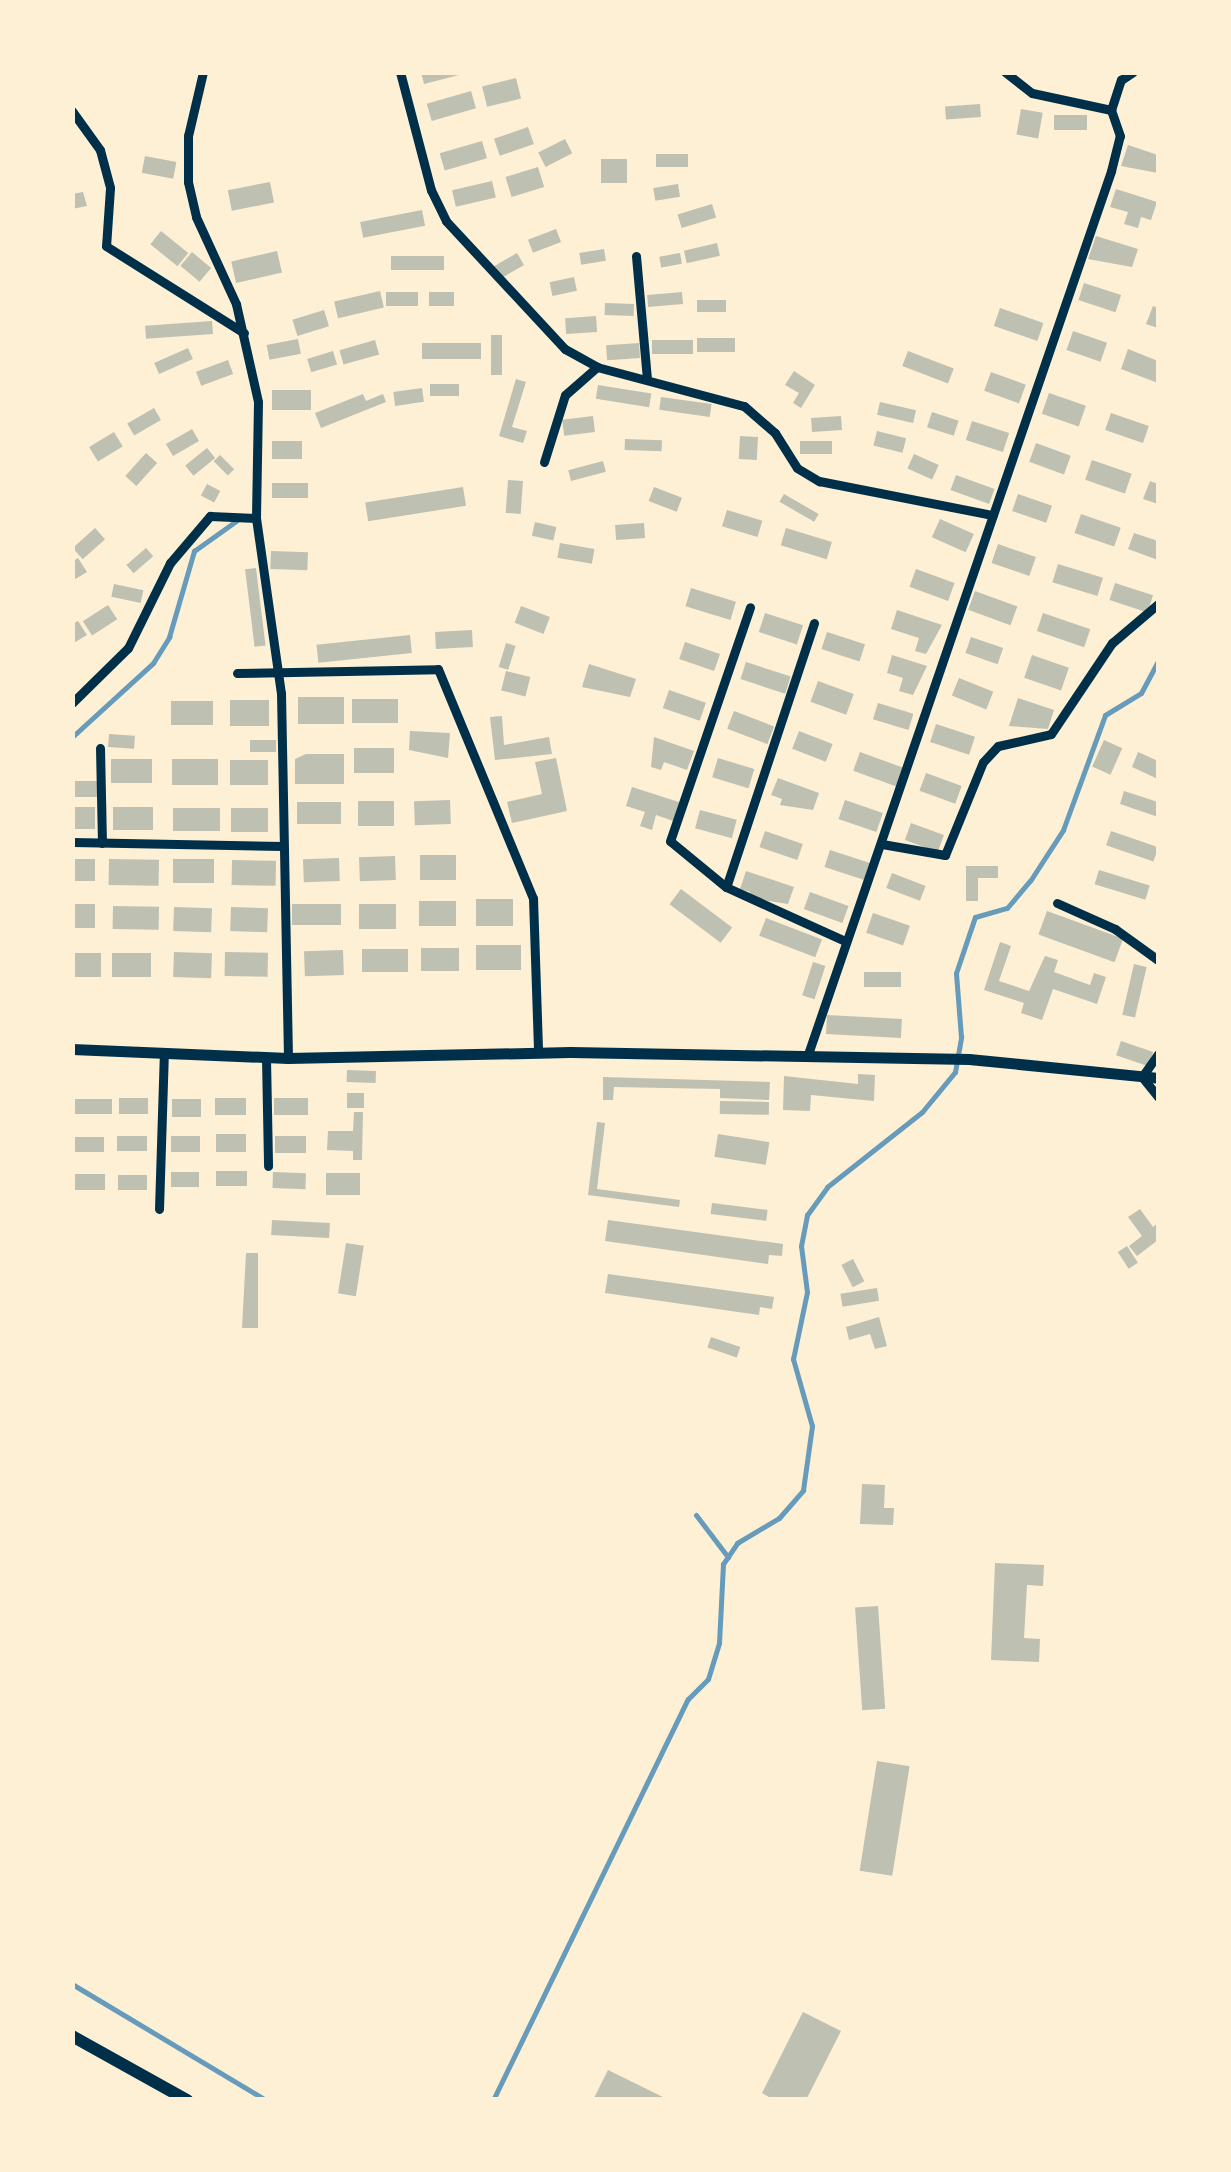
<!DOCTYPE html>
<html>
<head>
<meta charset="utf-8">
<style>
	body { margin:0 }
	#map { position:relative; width:1231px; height:2172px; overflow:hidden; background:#fdf0d5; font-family:"Fira Sans Condensed",sans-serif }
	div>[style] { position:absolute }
	.stream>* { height:5px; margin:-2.5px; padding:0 2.5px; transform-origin:2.5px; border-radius:2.5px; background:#669bbc }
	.building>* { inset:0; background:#bec0b2; transform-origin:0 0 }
	.minor>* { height:9px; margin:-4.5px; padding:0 4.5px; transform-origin:4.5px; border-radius:4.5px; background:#003049 }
	.tertiary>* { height:11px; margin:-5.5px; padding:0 5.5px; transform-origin:5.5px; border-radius:5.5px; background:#003049 }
	.secondary>* { height:12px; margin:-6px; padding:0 6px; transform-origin:6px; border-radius:6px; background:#003049 }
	span { translate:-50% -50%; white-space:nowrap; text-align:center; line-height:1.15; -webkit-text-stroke:8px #fdf0d5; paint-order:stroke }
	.frame { position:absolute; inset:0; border:75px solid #fdf0d5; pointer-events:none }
</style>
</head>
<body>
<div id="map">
	<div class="stream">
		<div style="left:72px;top:737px;width:110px;rotate:-42.4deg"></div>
		<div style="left:153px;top:663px;width:31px;rotate:-58deg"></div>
		<div style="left:169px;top:637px;width:90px;rotate:-73.8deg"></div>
		<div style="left:194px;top:551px;width:52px;rotate:-35.5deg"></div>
		<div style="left:696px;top:1515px;width:53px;rotate:52.7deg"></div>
		<div style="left:72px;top:1984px;width:226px;rotate:30.9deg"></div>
		<div style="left:493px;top:2100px;width:446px;rotate:-64.1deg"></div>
		<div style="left:688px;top:1699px;width:28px;rotate:-45deg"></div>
		<div style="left:708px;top:1679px;width:38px;rotate:-73deg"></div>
		<div style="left:719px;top:1643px;width:79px;rotate:-87.1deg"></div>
		<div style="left:723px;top:1564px;width:25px;rotate:-56deg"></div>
		<div style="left:737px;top:1543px;width:49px;rotate:-30.8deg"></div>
		<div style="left:779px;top:1518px;width:37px;rotate:-49deg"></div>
		<div style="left:803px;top:1490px;width:65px;rotate:-82deg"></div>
		<div style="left:812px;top:1426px;width:70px;rotate:-105.8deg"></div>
		<div style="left:793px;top:1359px;width:68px;rotate:-78.2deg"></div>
		<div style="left:807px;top:1292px;width:46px;rotate:-97.4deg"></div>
		<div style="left:801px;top:1246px;width:32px;rotate:-79deg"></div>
		<div style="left:807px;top:1215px;width:34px;rotate:-54deg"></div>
		<div style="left:827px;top:1187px;width:121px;rotate:-38.3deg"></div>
		<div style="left:922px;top:1112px;width:52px;rotate:-50.5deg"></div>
		<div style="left:955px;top:1072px;width:36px;rotate:-80deg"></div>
		<div style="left:961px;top:1037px;width:64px;rotate:-94.5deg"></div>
		<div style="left:956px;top:973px;width:59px;rotate:-71.3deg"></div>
		<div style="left:975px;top:917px;width:33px;rotate:-16deg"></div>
		<div style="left:1007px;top:908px;width:35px;rotate:-50deg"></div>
		<div style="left:1030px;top:881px;width:61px;rotate:-57.1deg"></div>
		<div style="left:1063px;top:830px;width:122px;rotate:-69.9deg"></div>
		<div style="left:1105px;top:715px;width:42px;rotate:-31.4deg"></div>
		<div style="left:1141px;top:693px;width:36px;rotate:-62deg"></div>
	</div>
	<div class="building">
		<div style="clip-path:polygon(421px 72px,463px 72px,463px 74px,424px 84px)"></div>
		<div style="left:516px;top:78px;width:21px;height:35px;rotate:76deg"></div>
		<div style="left:471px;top:91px;width:18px;height:46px;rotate:74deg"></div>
		<div style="left:980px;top:104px;width:13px;height:35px;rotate:86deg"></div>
		<div style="left:1021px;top:109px;width:22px;height:26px;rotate:10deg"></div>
		<div style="left:1054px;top:115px;width:33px;height:15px"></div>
		<div style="left:528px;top:127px;width:18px;height:36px;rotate:71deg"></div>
		<div style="left:565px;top:139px;width:16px;height:30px;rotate:63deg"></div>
		<div style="left:482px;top:141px;width:18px;height:44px;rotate:74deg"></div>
		<div style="clip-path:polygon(1128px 145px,1158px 155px,1158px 173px,1121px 166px)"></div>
		<div style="left:688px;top:154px;width:13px;height:32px;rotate:90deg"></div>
		<div style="left:145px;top:156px;width:32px;height:17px;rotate:11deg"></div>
		<div style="left:601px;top:159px;width:26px;height:24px"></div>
		<div style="left:538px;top:167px;width:21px;height:34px;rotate:73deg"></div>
		<div style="left:492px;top:181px;width:17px;height:41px;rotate:77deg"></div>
		<div style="left:270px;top:182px;width:21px;height:43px;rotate:79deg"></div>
		<div style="left:678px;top:184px;width:13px;height:25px;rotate:81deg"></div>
		<div style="clip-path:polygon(1116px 189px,1157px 202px,1151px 220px,1141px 217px,1138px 228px,1124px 224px,1128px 212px,1110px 207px)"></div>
		<div style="clip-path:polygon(83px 192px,87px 206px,72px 209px,72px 194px)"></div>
		<div style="left:712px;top:204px;width:14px;height:36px;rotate:73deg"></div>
		<div style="left:422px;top:210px;width:16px;height:63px;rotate:79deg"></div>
		<div style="left:556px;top:229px;width:14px;height:30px;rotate:69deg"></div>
		<div style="left:161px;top:231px;width:35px;height:17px;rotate:39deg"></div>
		<div style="clip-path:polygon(1096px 236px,1138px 249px,1132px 267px,1088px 259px)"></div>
		<div style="left:717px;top:243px;width:13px;height:34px;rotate:77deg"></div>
		<div style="left:604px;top:249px;width:12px;height:25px;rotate:81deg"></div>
		<div style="left:277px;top:251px;width:22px;height:47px;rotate:77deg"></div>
		<div style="left:192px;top:252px;width:25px;height:18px;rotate:40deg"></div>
		<div style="left:517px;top:253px;width:14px;height:27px;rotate:60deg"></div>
		<div style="left:680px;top:253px;width:11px;height:21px;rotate:80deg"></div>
		<div style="left:444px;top:256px;width:14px;height:53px;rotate:90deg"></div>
		<div style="left:574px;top:277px;width:14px;height:25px;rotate:78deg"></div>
		<div style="left:1084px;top:283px;width:39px;height:18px;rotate:18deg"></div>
		<div style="left:380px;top:291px;width:17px;height:47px;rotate:77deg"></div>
		<div style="left:386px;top:292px;width:32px;height:14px"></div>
		<div style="left:429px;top:292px;width:25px;height:14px"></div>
		<div style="left:682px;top:292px;width:12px;height:35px;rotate:85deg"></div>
		<div style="left:726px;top:300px;width:12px;height:29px;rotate:90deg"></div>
		<div style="left:605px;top:303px;width:29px;height:12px;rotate:2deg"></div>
		<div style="clip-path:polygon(1153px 306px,1158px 308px,1158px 328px,1146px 324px)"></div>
		<div style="left:1000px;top:308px;width:46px;height:19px;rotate:19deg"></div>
		<div style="left:324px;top:310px;width:17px;height:33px;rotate:73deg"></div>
		<div style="left:596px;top:316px;width:16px;height:31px;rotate:86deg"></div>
		<div style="left:212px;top:321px;width:13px;height:67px;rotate:86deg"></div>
		<div style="left:1073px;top:331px;width:36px;height:20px;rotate:19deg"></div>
		<div style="left:491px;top:335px;width:11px;height:40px"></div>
		<div style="left:735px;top:338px;width:14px;height:38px;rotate:90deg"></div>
		<div style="left:298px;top:339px;width:15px;height:32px;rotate:79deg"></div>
		<div style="left:375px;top:340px;width:15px;height:37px;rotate:74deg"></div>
		<div style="left:693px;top:340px;width:14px;height:41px;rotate:90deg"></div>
		<div style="left:422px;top:343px;width:59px;height:16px"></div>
		<div style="left:639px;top:343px;width:15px;height:33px;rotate:86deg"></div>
		<div style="left:188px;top:348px;width:12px;height:37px;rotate:66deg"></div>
		<div style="clip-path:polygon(1128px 349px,1158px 361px,1158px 383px,1121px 369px)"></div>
		<div style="left:333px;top:351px;width:14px;height:27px;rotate:73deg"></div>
		<div style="left:908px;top:351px;width:49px;height:16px;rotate:21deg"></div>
		<div style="left:228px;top:360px;width:15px;height:34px;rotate:70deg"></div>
		<div style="clip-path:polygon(794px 371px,815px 385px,801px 408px,793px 403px,799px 393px,785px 385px)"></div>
		<div style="left:991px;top:372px;width:37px;height:20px;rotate:20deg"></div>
		<div style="clip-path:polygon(516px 379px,526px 382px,512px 427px,527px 431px,523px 443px,499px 436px)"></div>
		<div style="left:459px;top:384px;width:12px;height:29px;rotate:90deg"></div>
		<div style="left:598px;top:385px;width:54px;height:14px;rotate:9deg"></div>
		<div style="left:422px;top:388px;width:14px;height:29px;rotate:82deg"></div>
		<div style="left:272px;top:390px;width:39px;height:20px"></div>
		<div style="left:1049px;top:393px;width:39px;height:22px;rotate:19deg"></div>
		<div style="clip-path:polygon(363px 394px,366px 401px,383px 394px,386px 402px,321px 428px,315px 413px)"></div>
		<div style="left:661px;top:397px;width:51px;height:13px;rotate:8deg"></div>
		<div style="left:880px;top:402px;width:37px;height:13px;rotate:13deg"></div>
		<div style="left:154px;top:408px;width:14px;height:31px;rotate:60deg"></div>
		<div style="left:932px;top:412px;width:28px;height:16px;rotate:18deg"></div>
		<div style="left:1111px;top:413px;width:40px;height:18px;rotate:19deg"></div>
		<div style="left:593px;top:416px;width:16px;height:31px;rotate:83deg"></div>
		<div style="left:841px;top:416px;width:14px;height:30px;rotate:86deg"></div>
		<div style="left:972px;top:421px;width:39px;height:20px;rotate:18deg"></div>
		<div style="left:192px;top:429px;width:14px;height:30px;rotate:60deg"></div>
		<div style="left:877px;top:431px;width:30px;height:15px;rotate:14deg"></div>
		<div style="left:114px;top:432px;width:17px;height:29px;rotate:59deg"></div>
		<div style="left:740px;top:436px;width:18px;height:23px;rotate:3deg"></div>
		<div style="left:625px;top:439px;width:37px;height:11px;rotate:2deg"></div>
		<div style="left:302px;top:441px;width:18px;height:30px;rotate:90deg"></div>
		<div style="left:800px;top:441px;width:32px;height:13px"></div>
		<div style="left:1036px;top:443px;width:37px;height:20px;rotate:20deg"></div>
		<div style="left:207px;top:448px;width:13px;height:28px;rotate:51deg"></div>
		<div style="left:146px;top:453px;width:15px;height:31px;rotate:42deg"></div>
		<div style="left:914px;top:454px;width:27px;height:16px;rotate:24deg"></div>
		<div style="left:220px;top:455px;width:20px;height:9px;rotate:45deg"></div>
		<div style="left:1092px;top:460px;width:42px;height:21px;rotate:19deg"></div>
		<div style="left:603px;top:461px;width:11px;height:36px;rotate:75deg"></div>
		<div style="left:956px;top:475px;width:41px;height:16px;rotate:20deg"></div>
		<div style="left:508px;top:480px;width:15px;height:33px;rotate:4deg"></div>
		<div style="clip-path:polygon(1150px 481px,1158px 484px,1158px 504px,1143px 499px)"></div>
		<div style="left:308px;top:483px;width:15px;height:36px;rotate:90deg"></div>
		<div style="left:207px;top:484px;width:15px;height:13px;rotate:28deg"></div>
		<div style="left:463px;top:487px;width:19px;height:99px;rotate:81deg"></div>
		<div style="left:654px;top:487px;width:30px;height:15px;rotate:21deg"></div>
		<div style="left:784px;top:494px;width:40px;height:9px;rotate:30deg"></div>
		<div style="left:1018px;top:494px;width:36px;height:18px;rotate:19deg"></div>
		<div style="left:727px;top:510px;width:37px;height:17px;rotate:17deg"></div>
		<div style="left:1081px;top:514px;width:42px;height:20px;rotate:19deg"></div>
		<div style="left:940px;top:519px;width:37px;height:20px;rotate:24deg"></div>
		<div style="left:535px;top:522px;width:22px;height:14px;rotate:13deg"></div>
		<div style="left:644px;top:523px;width:15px;height:29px;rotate:86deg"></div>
		<div style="left:95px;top:528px;width:15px;height:30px;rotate:48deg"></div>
		<div style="left:786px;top:528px;width:48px;height:18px;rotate:17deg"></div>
		<div style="clip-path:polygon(1134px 533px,1158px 541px,1158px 560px,1128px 549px)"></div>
		<div style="left:560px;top:543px;width:35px;height:15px;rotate:10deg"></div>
		<div style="left:998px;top:544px;width:40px;height:20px;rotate:19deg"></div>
		<div style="left:146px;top:548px;width:11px;height:26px;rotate:49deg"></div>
		<div style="left:271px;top:551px;width:37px;height:18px;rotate:2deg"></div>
		<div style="clip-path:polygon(78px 558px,87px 572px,72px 581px,72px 562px)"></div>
		<div style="left:1058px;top:564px;width:47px;height:19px;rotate:17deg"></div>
		<div style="left:256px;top:568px;width:78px;height:11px;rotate:83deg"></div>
		<div style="left:916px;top:569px;width:41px;height:19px;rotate:20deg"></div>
		<div style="left:1115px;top:583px;width:40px;height:18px;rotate:18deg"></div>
		<div style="left:114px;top:584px;width:30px;height:13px;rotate:12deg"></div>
		<div style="left:691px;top:588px;width:47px;height:19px;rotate:17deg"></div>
		<div style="left:975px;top:591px;width:45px;height:20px;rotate:20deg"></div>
		<div style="left:108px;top:605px;width:17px;height:30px;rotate:57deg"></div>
		<div style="left:521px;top:606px;width:31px;height:18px;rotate:21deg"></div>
		<div style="clip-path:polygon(897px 610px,942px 625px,926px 654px,915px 651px,919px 638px,891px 629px)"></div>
		<div style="left:765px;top:613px;width:40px;height:20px;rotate:18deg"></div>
		<div style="left:1043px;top:613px;width:50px;height:19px;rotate:19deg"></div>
		<div style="clip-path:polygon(78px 621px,87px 635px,72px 644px,72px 624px)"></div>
		<div style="left:472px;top:630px;width:17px;height:37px;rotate:87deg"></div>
		<div style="left:827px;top:632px;width:40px;height:18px;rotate:18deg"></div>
		<div style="left:410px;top:635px;width:18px;height:94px;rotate:84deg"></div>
		<div style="left:971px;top:637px;width:34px;height:17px;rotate:19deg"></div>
		<div style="left:685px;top:642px;width:37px;height:18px;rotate:19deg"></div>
		<div style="left:506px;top:643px;width:10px;height:25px;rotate:17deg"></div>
		<div style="clip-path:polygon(892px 655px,927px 666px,913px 695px,899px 691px,903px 678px,887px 673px)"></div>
		<div style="left:1032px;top:655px;width:39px;height:24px;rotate:19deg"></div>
		<div style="left:746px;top:662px;width:47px;height:18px;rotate:18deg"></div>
		<div style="clip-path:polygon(589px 664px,636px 679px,630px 697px,582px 687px)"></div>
		<div style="left:506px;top:671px;width:25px;height:20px;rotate:14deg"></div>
		<div style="left:959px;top:678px;width:37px;height:19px;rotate:22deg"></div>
		<div style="left:818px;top:681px;width:38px;height:22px;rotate:20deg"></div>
		<div style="left:669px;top:690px;width:39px;height:19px;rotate:19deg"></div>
		<div style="left:298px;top:697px;width:46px;height:27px"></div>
		<div style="clip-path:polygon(1018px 698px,1054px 710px,1048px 729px,1009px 726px)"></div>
		<div style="left:352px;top:699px;width:46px;height:24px"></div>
		<div style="left:269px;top:700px;width:26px;height:39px;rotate:90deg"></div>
		<div style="left:171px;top:701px;width:42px;height:24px"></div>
		<div style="left:878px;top:703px;width:37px;height:17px;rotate:17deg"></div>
		<div style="left:734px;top:711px;width:43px;height:19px;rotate:21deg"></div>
		<div style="clip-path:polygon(502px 716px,504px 745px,549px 737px,552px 754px,495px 760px,490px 717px)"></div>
		<div style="left:936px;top:724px;width:41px;height:19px;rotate:18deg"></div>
		<div style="clip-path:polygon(410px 731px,450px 733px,448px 758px,409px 750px)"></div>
		<div style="left:799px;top:731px;width:36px;height:19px;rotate:21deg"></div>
		<div style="left:109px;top:734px;width:26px;height:13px;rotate:4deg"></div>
		<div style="clip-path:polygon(654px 737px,694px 751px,687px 770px,664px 762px,661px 770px,651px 767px)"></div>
		<div style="left:250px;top:740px;width:26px;height:12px"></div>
		<div style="left:1104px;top:740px;width:20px;height:29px;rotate:24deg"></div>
		<div style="left:354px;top:748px;width:40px;height:25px"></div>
		<div style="left:860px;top:752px;width:46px;height:20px;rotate:20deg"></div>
		<div style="clip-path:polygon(1138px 752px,1158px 761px,1158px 779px,1132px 767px)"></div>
		<div style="clip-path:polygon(306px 754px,344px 754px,344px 784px,295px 784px,295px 759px)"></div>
		<div style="clip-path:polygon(556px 758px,567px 811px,512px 823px,507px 802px,542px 794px,535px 762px)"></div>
		<div style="left:718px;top:758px;width:38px;height:20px;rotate:17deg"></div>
		<div style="left:111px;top:759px;width:41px;height:24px"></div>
		<div style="left:172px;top:759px;width:46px;height:26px"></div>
		<div style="left:230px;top:760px;width:38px;height:25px"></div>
		<div style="left:926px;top:773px;width:38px;height:19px;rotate:20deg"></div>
		<div style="clip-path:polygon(778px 778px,819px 793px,813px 810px,780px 805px,782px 799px,771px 795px)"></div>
		<div style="left:72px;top:781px;width:30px;height:16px"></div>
		<div style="clip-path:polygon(632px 787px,682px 803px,676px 822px,656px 815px,652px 830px,640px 826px,645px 812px,626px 806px)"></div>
		<div style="clip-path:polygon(1124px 791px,1158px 802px,1158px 817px,1120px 804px)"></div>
		<div style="left:450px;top:800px;width:24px;height:36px;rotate:88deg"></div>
		<div style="left:845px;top:800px;width:40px;height:20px;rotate:19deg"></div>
		<div style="left:358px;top:801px;width:36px;height:25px"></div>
		<div style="left:297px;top:802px;width:44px;height:22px"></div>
		<div style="left:72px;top:807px;width:23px;height:22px"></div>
		<div style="left:113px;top:807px;width:40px;height:23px"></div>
		<div style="left:173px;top:808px;width:47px;height:23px"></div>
		<div style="left:231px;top:808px;width:37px;height:24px"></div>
		<div style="left:700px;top:810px;width:38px;height:19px;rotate:15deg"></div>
		<div style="left:911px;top:823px;width:35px;height:18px;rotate:20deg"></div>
		<div style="left:765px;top:831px;width:40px;height:17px;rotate:19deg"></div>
		<div style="left:1111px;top:831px;width:50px;height:15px;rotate:19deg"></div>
		<div style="left:830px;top:850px;width:42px;height:18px;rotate:18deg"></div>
		<div style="left:420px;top:855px;width:36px;height:25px"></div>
		<div style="left:395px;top:856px;width:24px;height:36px;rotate:88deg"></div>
		<div style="left:339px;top:858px;width:23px;height:36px;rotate:88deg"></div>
		<div style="left:72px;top:859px;width:23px;height:22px"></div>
		<div style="left:109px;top:859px;width:50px;height:26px;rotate:1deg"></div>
		<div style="left:173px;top:859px;width:41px;height:24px"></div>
		<div style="left:232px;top:860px;width:44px;height:25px;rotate:1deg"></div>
		<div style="clip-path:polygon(966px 866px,998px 866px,998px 878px,978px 878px,978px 901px,966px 901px)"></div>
		<div style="left:1099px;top:870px;width:53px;height:15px;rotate:17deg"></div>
		<div style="clip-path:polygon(746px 871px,794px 887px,788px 904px,748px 898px,750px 892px,740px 889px)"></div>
		<div style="left:892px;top:873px;width:36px;height:16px;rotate:21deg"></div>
		<div style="left:681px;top:889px;width:64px;height:19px;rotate:37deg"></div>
		<div style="left:810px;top:892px;width:41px;height:18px;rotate:20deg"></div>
		<div style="left:476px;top:899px;width:37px;height:27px"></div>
		<div style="left:419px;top:901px;width:37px;height:25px"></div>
		<div style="left:72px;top:904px;width:23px;height:24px"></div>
		<div style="left:341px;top:904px;width:21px;height:49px;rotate:90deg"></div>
		<div style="left:359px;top:904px;width:37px;height:25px"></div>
		<div style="left:113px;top:906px;width:46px;height:23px;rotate:1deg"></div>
		<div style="left:174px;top:907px;width:38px;height:24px;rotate:2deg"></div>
		<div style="left:231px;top:907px;width:37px;height:24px;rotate:2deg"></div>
		<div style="left:1047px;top:911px;width:81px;height:25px;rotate:20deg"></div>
		<div style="left:873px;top:913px;width:39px;height:21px;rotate:19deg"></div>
		<div style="left:766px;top:918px;width:60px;height:19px;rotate:21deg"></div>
		<div style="clip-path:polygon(1000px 942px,1011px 946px,999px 981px,1029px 991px,1045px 956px,1058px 960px,1054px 972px,1090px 985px,1094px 973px,1106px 977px,1097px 1004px,1053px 989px,1042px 1020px,1021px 1013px,1024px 1003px,984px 990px)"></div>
		<div style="left:476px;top:945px;width:45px;height:25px"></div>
		<div style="left:459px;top:948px;width:23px;height:38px;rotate:90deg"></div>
		<div style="left:408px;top:949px;width:23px;height:46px;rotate:90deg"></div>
		<div style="left:343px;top:950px;width:25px;height:39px;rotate:88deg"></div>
		<div style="left:174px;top:952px;width:38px;height:25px;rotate:2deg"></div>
		<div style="left:225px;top:952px;width:43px;height:24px;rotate:1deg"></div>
		<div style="left:72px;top:953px;width:29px;height:24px"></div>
		<div style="left:112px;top:953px;width:39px;height:24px"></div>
		<div style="left:813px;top:962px;width:13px;height:35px;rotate:18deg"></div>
		<div style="left:1134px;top:964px;width:13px;height:52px;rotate:13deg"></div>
		<div style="left:901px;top:972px;width:15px;height:37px;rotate:90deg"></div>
		<div style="left:827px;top:1015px;width:75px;height:19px;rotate:3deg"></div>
		<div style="left:1121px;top:1041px;width:34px;height:15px;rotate:19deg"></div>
		<div style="left:347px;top:1070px;width:29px;height:12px;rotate:2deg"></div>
		<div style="clip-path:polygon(858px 1074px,875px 1075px,874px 1101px,811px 1095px,810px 1111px,783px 1110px,784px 1076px,858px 1084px)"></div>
		<div style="clip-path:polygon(603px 1077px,770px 1082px,769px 1100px,720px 1098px,720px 1089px,614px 1087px,613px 1100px,603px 1100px)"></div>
		<div style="left:347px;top:1093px;width:17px;height:15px"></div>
		<div style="left:148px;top:1098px;width:16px;height:29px;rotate:90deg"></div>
		<div style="left:215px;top:1098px;width:31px;height:17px"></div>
		<div style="left:308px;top:1098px;width:17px;height:34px;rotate:90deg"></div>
		<div style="left:75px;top:1099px;width:37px;height:15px"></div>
		<div style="left:172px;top:1099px;width:29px;height:18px"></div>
		<div style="left:720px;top:1101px;width:49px;height:13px;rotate:1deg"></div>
		<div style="clip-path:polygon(354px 1112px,363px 1112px,362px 1160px,353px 1160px,353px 1151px,327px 1150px,328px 1131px,353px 1131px)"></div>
		<div style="clip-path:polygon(597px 1122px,605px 1123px,597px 1189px,680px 1200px,679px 1207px,588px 1195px)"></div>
		<div style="left:216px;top:1134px;width:30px;height:18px"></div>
		<div style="left:718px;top:1134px;width:52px;height:23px;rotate:9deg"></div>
		<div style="left:117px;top:1136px;width:30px;height:15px"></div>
		<div style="left:171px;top:1136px;width:29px;height:16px"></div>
		<div style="left:275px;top:1136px;width:31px;height:17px"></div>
		<div style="left:75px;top:1137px;width:29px;height:15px"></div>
		<div style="left:247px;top:1171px;width:15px;height:31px;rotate:90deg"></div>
		<div style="left:171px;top:1172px;width:28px;height:15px"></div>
		<div style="left:273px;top:1172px;width:33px;height:16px;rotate:2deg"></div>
		<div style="left:326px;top:1173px;width:34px;height:22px"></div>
		<div style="left:75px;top:1174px;width:30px;height:16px"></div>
		<div style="left:118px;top:1175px;width:29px;height:15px"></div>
		<div style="left:712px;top:1203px;width:56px;height:11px;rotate:7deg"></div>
		<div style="clip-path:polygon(1140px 1209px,1153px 1227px,1158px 1223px,1158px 1240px,1137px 1256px,1129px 1246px,1142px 1236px,1128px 1217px)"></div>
		<div style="left:272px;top:1220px;width:58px;height:15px;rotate:3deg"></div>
		<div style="clip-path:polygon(608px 1220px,783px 1244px,782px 1256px,769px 1255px,768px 1264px,605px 1241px)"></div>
		<div style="left:346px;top:1243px;width:18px;height:51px;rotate:9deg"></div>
		<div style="left:1127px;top:1246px;width:20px;height:11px;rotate:57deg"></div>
		<div style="clip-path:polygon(246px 1253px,258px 1253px,258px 1328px,242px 1328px)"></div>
		<div style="left:853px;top:1259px;width:25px;height:13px;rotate:63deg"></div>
		<div style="clip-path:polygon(608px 1274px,774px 1297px,772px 1309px,760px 1307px,759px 1315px,605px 1293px)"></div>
		<div style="left:877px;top:1288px;width:13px;height:37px;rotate:81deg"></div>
		<div style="clip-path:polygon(879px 1317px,887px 1346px,875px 1349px,870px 1334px,849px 1340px,846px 1327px)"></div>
		<div style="left:711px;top:1337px;width:31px;height:11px;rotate:19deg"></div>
		<div style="clip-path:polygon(862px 1484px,885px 1485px,884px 1508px,894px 1508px,893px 1525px,860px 1524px)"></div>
		<div style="clip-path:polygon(995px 1563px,1044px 1565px,1043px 1586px,1027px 1585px,1024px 1638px,1040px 1639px,1039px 1662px,991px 1660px)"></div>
		<div style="left:878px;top:1606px;width:103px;height:23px;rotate:86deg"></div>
		<div style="left:877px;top:1761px;width:33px;height:111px;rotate:9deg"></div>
		<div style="clip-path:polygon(803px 2012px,841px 2031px,806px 2100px,774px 2100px,762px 2093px)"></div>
		<div style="clip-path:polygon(608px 2070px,669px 2100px,593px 2100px)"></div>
	</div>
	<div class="minor">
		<div style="left:203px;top:72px;width:66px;rotate:103.2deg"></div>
		<div style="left:188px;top:136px;width:46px;rotate:90deg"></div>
		<div style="left:188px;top:182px;width:36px;rotate:77deg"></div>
		<div style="left:196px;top:217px;width:96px;rotate:65.3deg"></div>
		<div style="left:236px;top:304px;width:100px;rotate:77.3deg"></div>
		<div style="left:258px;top:402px;width:116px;rotate:91deg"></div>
		<div style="left:256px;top:518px;width:177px;rotate:81.9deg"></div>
		<div style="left:281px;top:693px;width:365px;rotate:88.9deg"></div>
		<div style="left:400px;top:72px;width:122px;rotate:75.3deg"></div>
		<div style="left:431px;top:190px;width:34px;rotate:64deg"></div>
		<div style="left:446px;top:221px;width:175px;rotate:47.1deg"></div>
		<div style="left:565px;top:349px;width:37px;rotate:29deg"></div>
		<div style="left:597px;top:367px;width:152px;rotate:14.9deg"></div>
		<div style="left:744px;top:406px;width:41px;rotate:41.1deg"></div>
		<div style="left:775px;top:433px;width:41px;rotate:57.8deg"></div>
		<div style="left:797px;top:468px;width:26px;rotate:31deg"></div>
		<div style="left:819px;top:481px;width:177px;rotate:11.1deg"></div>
		<div style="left:1005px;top:72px;width:34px;rotate:38deg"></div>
		<div style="left:1032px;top:93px;width:81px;rotate:12.1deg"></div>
		<div style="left:72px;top:111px;width:48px;rotate:54.3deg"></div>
		<div style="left:100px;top:150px;width:39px;rotate:75deg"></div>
		<div style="left:110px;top:188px;width:58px;rotate:93.9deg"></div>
		<div style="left:106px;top:246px;width:163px;rotate:32.2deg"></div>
		<div style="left:636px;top:256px;width:124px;rotate:84.9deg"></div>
		<div style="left:544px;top:462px;width:70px;rotate:-72.6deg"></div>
		<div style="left:565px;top:395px;width:43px;rotate:-41.2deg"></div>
		<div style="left:814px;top:623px;width:278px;rotate:108.4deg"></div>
		<div style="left:726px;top:887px;width:128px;rotate:24.4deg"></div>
		<div style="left:237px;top:673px;width:201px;rotate:-1.1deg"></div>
		<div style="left:438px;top:669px;width:248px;rotate:67.5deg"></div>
		<div style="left:533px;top:898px;width:154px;rotate:88.1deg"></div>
		<div style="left:72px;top:703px;width:78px;rotate:-44.5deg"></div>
		<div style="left:128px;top:648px;width:95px;rotate:-63.7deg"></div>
		<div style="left:170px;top:563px;width:62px;rotate:-49.6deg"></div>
		<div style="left:210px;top:516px;width:46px;rotate:2.5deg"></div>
		<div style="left:100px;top:748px;width:95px;rotate:88.8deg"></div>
		<div style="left:72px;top:842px;width:211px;rotate:1.1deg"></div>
		<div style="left:882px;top:844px;width:64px;rotate:9.9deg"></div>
		<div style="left:945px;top:855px;width:100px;rotate:-67.8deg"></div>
		<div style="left:983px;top:762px;width:22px;rotate:-47deg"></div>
		<div style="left:998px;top:746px;width:54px;rotate:-12.8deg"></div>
		<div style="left:1051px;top:734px;width:110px;rotate:-56.2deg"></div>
		<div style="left:1112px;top:643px;width:60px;rotate:-40.3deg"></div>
		<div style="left:726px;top:887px;width:72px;rotate:-140.6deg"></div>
		<div style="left:670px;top:841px;width:247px;rotate:-71.1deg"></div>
		<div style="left:1057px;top:903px;width:64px;rotate:24.1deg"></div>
		<div style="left:1115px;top:929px;width:53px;rotate:35.8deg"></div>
		<div style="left:1158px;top:1054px;width:28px;rotate:125deg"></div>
		<div style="left:1142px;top:1077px;width:26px;rotate:51deg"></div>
		<div style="left:807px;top:1057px;width:937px;rotate:-71.06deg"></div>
		<div style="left:1111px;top:171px;width:36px;rotate:-76deg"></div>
		<div style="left:1120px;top:136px;width:28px;rotate:-109deg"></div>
		<div style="left:1111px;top:110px;width:32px;rotate:-72deg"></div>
		<div style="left:1121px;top:80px;width:14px;rotate:-34deg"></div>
		<div style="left:266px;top:1058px;width:108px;rotate:88.9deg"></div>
		<div style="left:159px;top:1209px;width:156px;rotate:-88.2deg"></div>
	</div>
	<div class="tertiary">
		<div style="left:72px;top:1049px;width:216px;rotate:2.4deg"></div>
		<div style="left:288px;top:1058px;width:282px;rotate:-1.2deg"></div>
		<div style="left:570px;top:1052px;width:399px;rotate:1deg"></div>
		<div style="left:969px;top:1059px;width:190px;rotate:5.7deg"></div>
	</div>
	<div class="secondary">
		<div style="left:72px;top:2036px;width:132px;rotate:29.1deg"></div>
	</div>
	<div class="frame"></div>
</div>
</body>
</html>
